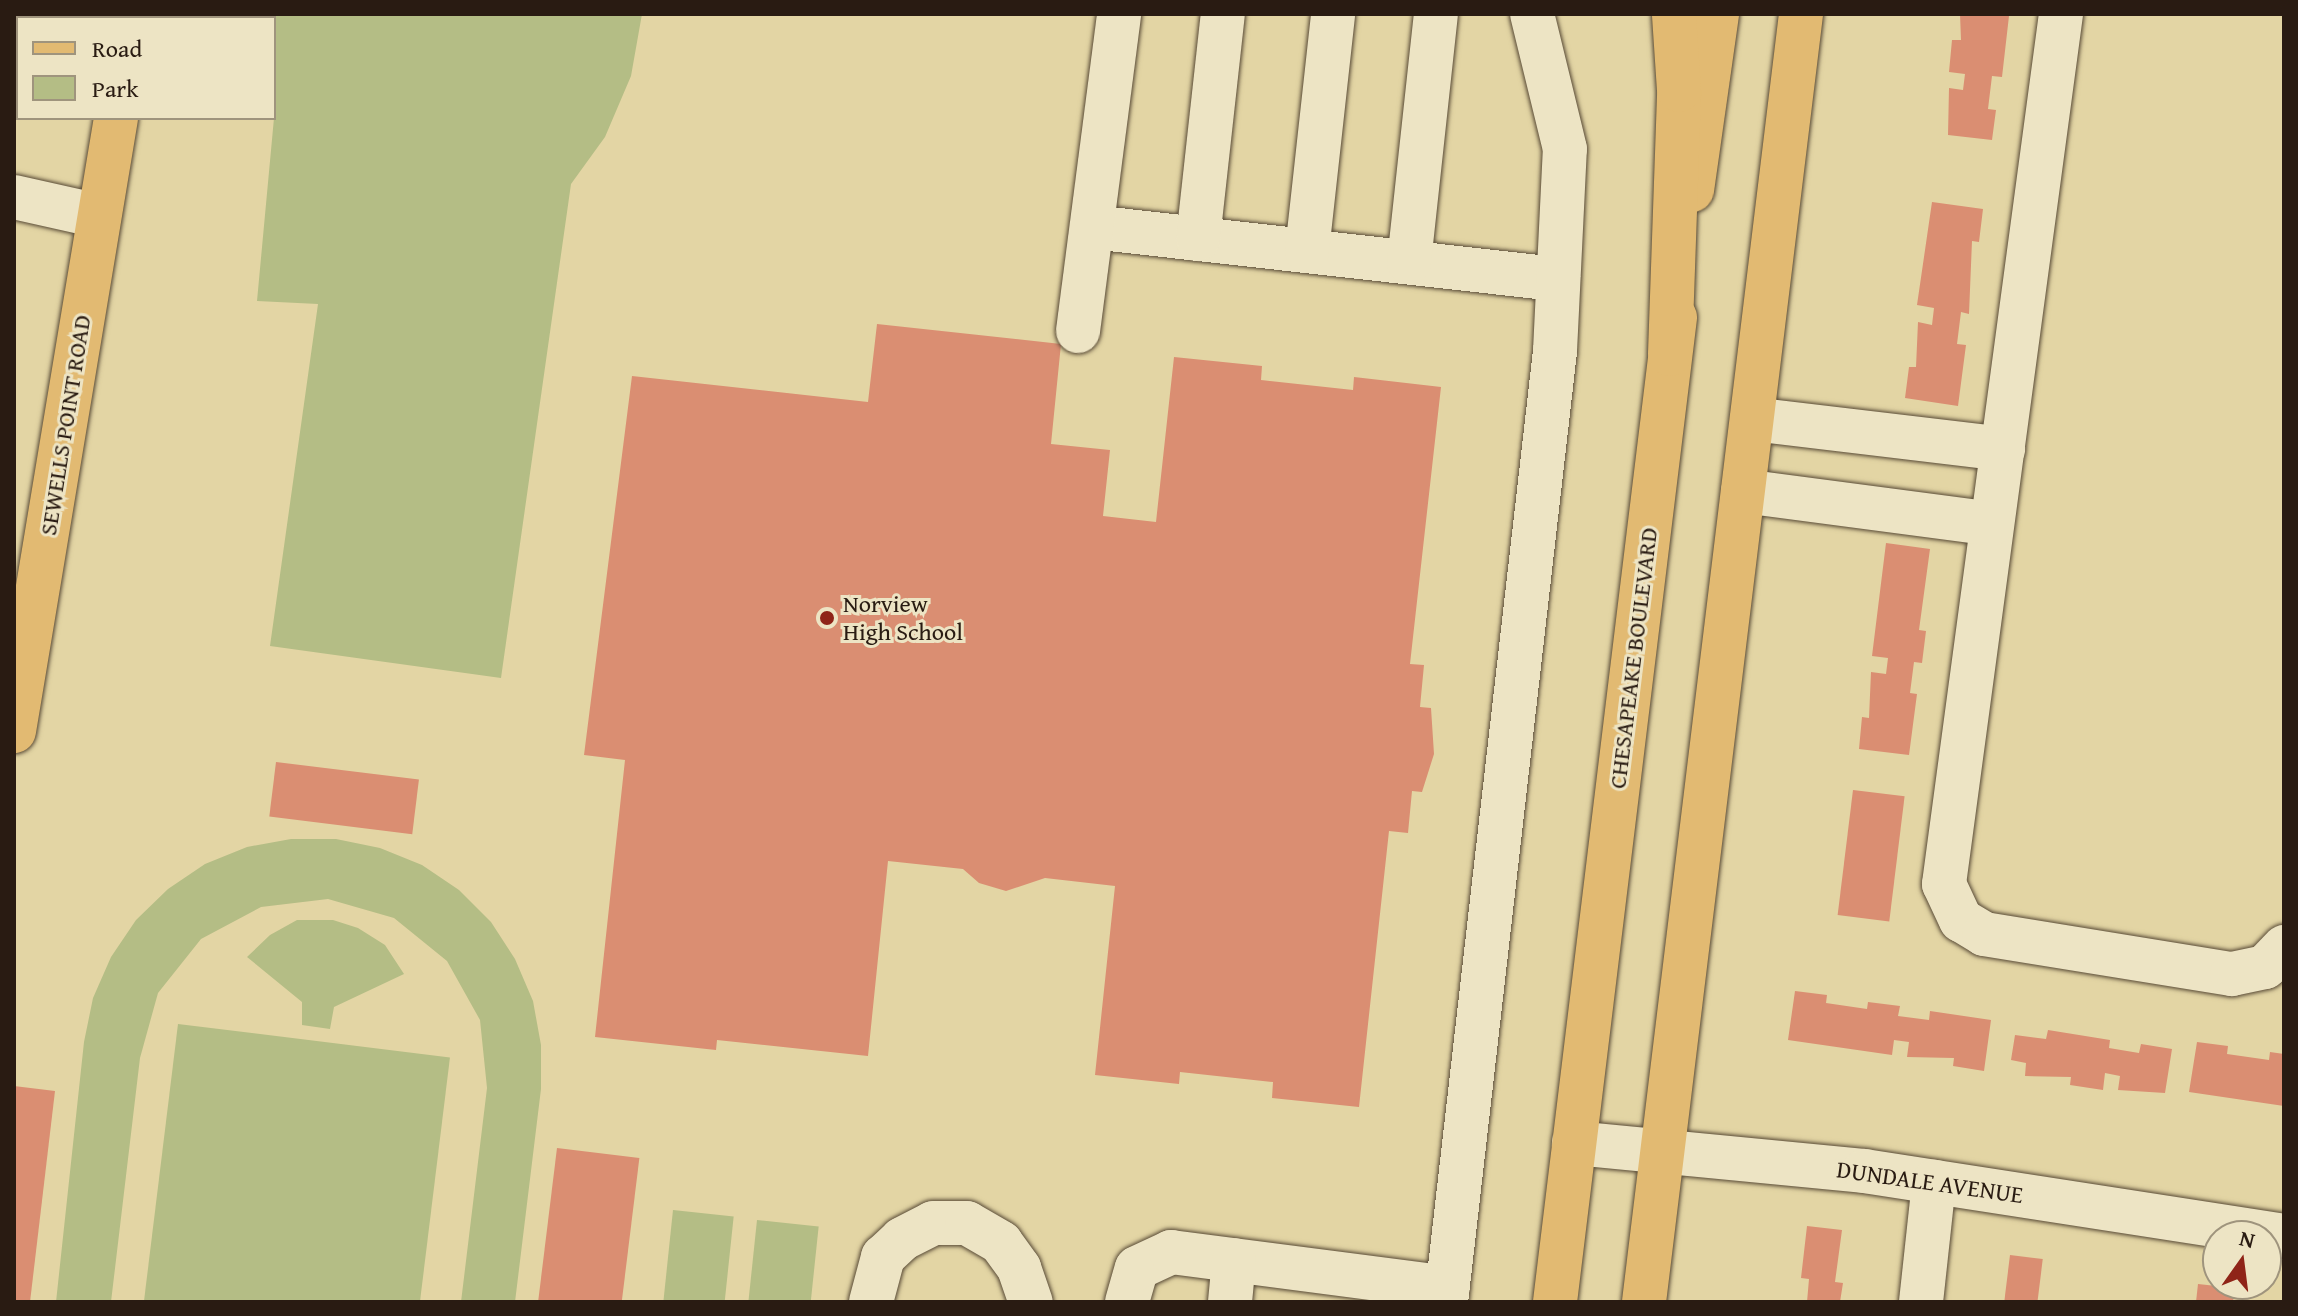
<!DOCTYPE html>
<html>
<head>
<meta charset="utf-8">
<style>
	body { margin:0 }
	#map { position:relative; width:2298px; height:1316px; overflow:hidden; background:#e3d5a4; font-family:"Gentium Book Plus",serif }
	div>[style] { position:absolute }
	.green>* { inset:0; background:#b4bd85; transform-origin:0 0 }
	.building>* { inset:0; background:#da8e72; transform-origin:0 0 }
	.roads { filter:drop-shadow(0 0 2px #584a36) drop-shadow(0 0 2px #584a36) }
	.minor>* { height:44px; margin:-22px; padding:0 22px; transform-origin:22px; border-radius:22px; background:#ede4c4 }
	.major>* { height:44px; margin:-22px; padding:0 22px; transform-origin:22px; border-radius:22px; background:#e2ba72 }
	.highway>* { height:44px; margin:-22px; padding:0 22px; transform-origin:22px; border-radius:22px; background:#e2ba72 }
	.dots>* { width:22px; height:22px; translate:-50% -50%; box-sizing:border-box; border:4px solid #ede4c4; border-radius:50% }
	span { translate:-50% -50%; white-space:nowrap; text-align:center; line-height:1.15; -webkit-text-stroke:6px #ede4c4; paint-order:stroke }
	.street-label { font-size:24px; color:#291b12 }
	.poi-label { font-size:24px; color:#291b12 }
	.left { translate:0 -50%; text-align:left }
	.frame { position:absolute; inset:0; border:16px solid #291b12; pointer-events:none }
	.legend { position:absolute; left:16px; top:16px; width:260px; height:104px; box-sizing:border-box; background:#ede4c4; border:2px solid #9f947d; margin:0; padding:10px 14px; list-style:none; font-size:24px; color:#291b12 }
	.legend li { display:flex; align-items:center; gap:16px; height:40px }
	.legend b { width:40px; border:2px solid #9f947d }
	.north { position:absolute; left:2202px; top:1220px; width:80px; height:80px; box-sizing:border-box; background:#ede4c4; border:2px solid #9f947d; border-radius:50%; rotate:14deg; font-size:22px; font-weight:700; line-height:32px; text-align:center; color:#291b12 }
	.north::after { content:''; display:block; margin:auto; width:28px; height:36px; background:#8f2418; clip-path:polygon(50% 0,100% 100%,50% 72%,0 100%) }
</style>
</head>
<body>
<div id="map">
	<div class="green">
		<div style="clip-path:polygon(267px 14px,642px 14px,631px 76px,605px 137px,571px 184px,501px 678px,270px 646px,318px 304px,257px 301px,274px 118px,274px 18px)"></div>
		<div style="clip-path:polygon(291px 839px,336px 839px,380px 848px,422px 865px,459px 890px,491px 922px,515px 959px,533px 1001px,541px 1045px,541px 1089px,515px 1302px,461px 1302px,487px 1088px,480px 1020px,447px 961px,394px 918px,328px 899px,261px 907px,201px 939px,158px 993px,140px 1058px,111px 1302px,56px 1302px,84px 1042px,93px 998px,111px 957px,136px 920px,168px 889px,205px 864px,247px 847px)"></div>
		<div style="clip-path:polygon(297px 920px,333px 920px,358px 928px,385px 945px,404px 974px,334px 1007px,330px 1029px,302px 1025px,302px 1002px,247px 957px,270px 935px)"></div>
		<div style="left:178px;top:1024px;width:274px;height:280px;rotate:7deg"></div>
		<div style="left:673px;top:1210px;width:61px;height:93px;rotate:6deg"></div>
		<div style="left:757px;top:1220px;width:62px;height:82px;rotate:6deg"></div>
	</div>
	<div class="building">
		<div style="clip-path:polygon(1960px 14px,2009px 16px,2002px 77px,1992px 76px,1988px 109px,1996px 110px,1992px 140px,1948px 135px,1949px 88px,1963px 90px,1965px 74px,1949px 72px,1952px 40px,1961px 40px)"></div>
		<div style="clip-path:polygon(1932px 202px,1983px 209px,1979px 242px,1972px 241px,1969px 314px,1961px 312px,1957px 344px,1966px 345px,1958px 406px,1905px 398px,1909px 367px,1916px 367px,1918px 322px,1932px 325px,1934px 308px,1917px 305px)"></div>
		<div style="clip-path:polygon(877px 324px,1061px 344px,1051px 444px,1110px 450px,1103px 516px,1156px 522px,1174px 357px,1262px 366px,1261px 380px,1353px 390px,1354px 377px,1441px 387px,1410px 664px,1424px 665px,1420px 707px,1431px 708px,1434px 754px,1422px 792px,1412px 791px,1408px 833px,1389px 831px,1359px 1107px,1272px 1098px,1273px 1082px,1180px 1072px,1179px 1084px,1095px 1075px,1115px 886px,1045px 878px,1006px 891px,979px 883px,963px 869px,888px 861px,868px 1056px,717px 1040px,716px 1050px,595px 1037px,625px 760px,584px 755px,632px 376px,868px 402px)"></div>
		<div style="clip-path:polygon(1886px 543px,1930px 549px,1919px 630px,1926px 631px,1922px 663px,1914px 662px,1910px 693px,1917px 694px,1909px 755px,1859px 749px,1862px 717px,1869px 718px,1871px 672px,1886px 674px,1888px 658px,1872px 656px)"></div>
		<div style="left:276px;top:762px;width:144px;height:55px;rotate:7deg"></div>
		<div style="left:1853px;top:790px;width:52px;height:126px;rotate:7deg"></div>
		<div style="clip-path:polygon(1795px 991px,1827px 995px,1826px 1003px,1867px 1009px,1868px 1002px,1900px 1006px,1898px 1016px,1929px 1020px,1930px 1011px,1991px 1020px,1984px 1071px,1953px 1066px,1954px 1058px,1907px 1057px,1909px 1042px,1894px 1040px,1892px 1055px,1788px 1040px)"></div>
		<div style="clip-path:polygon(2048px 1030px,2110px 1040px,2109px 1048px,2139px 1053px,2141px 1044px,2172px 1049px,2165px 1093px,2118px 1090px,2120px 1076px,2105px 1073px,2103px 1090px,2070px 1085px,2071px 1077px,2025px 1076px,2026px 1063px,2011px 1060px,2015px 1035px,2046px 1039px)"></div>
		<div style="clip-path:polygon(2197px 1042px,2228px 1046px,2227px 1054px,2269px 1060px,2270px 1052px,2284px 1054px,2284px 1106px,2189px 1092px)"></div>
		<div style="clip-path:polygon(14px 1086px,55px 1091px,30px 1302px,14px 1302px)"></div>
		<div style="left:557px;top:1148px;width:83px;height:155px;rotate:7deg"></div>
		<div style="clip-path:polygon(1807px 1226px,1842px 1230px,1835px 1282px,1843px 1283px,1840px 1302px,1807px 1302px,1809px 1279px,1801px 1278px)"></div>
		<div style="left:2010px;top:1255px;width:33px;height:47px;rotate:7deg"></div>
		<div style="clip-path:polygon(2198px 1284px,2235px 1288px,2233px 1302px,2196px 1302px)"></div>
	</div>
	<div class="roads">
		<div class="minor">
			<div style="left:2061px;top:14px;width:878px;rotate:97.66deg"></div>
			<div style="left:1944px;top:884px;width:40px;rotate:65deg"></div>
			<div style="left:1961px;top:920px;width:27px;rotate:31deg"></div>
			<div style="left:1984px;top:934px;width:251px;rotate:9.2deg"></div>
			<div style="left:2232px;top:974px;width:34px;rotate:-12deg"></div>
			<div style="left:2265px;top:967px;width:28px;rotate:-46deg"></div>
			<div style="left:14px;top:197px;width:87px;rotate:12.6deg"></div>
			<div style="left:1092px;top:227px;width:469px;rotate:6.4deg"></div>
			<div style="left:1198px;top:239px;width:226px;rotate:-83.7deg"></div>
			<div style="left:1307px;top:251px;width:238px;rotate:-83.7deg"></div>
			<div style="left:1409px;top:262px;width:249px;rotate:-83.8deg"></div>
			<div style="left:1078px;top:331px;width:320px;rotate:-82.6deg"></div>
			<div style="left:1752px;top:419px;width:253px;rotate:6.8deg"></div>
			<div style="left:1743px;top:491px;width:251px;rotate:7.5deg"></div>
			<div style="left:1574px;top:1143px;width:292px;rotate:5.5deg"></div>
			<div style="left:1865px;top:1171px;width:424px;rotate:8.8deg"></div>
			<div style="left:871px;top:1302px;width:47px;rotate:-75.1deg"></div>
			<div style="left:883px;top:1257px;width:26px;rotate:-43deg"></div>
			<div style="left:902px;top:1239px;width:35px;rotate:-27deg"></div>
			<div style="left:933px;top:1223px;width:34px"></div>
			<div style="left:967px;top:1223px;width:39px;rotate:30deg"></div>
			<div style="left:1001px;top:1243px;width:31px;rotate:54deg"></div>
			<div style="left:1019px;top:1268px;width:36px;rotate:71deg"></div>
			<div style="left:1127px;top:1302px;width:35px;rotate:-74deg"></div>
			<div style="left:1137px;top:1268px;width:38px;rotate:-25deg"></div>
			<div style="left:1171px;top:1252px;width:279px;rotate:7.4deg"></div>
			<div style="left:1230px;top:1302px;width:42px;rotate:-84.6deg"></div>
			<div style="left:1446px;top:1302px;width:957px;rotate:-83.46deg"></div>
			<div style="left:1555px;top:351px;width:202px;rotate:-87.2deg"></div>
			<div style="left:1565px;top:149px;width:139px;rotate:-103.7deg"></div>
			<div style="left:1921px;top:1302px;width:121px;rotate:-83.8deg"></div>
		</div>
		<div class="major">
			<div style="left:133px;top:18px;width:4px;rotate:-90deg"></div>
			<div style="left:1692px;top:190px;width:178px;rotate:-81.9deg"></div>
			<div style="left:14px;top:731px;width:621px;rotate:-80.55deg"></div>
			<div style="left:1555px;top:1302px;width:992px;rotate:-83.05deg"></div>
			<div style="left:1644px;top:1302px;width:1298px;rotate:-83.05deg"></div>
		</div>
		<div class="highway">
			<div style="left:1670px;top:354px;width:264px;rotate:-88deg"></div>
			<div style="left:1679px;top:90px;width:76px;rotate:-93.8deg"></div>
		</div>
	</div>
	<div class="dots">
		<div style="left:827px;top:618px;background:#8f2418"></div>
	</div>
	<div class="street-label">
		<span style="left:65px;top:425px;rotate:-81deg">SEWELLS POINT ROAD</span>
		<span style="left:1633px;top:658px;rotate:-83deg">CHESAPEAKE BOULEVARD</span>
		<span style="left:1930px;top:1182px;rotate:8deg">DUNDALE AVENUE</span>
	</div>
	<div class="poi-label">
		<span class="left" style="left:843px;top:618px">Norview<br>High School</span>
	</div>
	<div class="frame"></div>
	<ul class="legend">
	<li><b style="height:10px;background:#e2ba72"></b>Road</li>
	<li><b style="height:22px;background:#b4bd85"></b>Park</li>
	</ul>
	<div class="north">N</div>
</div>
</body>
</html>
